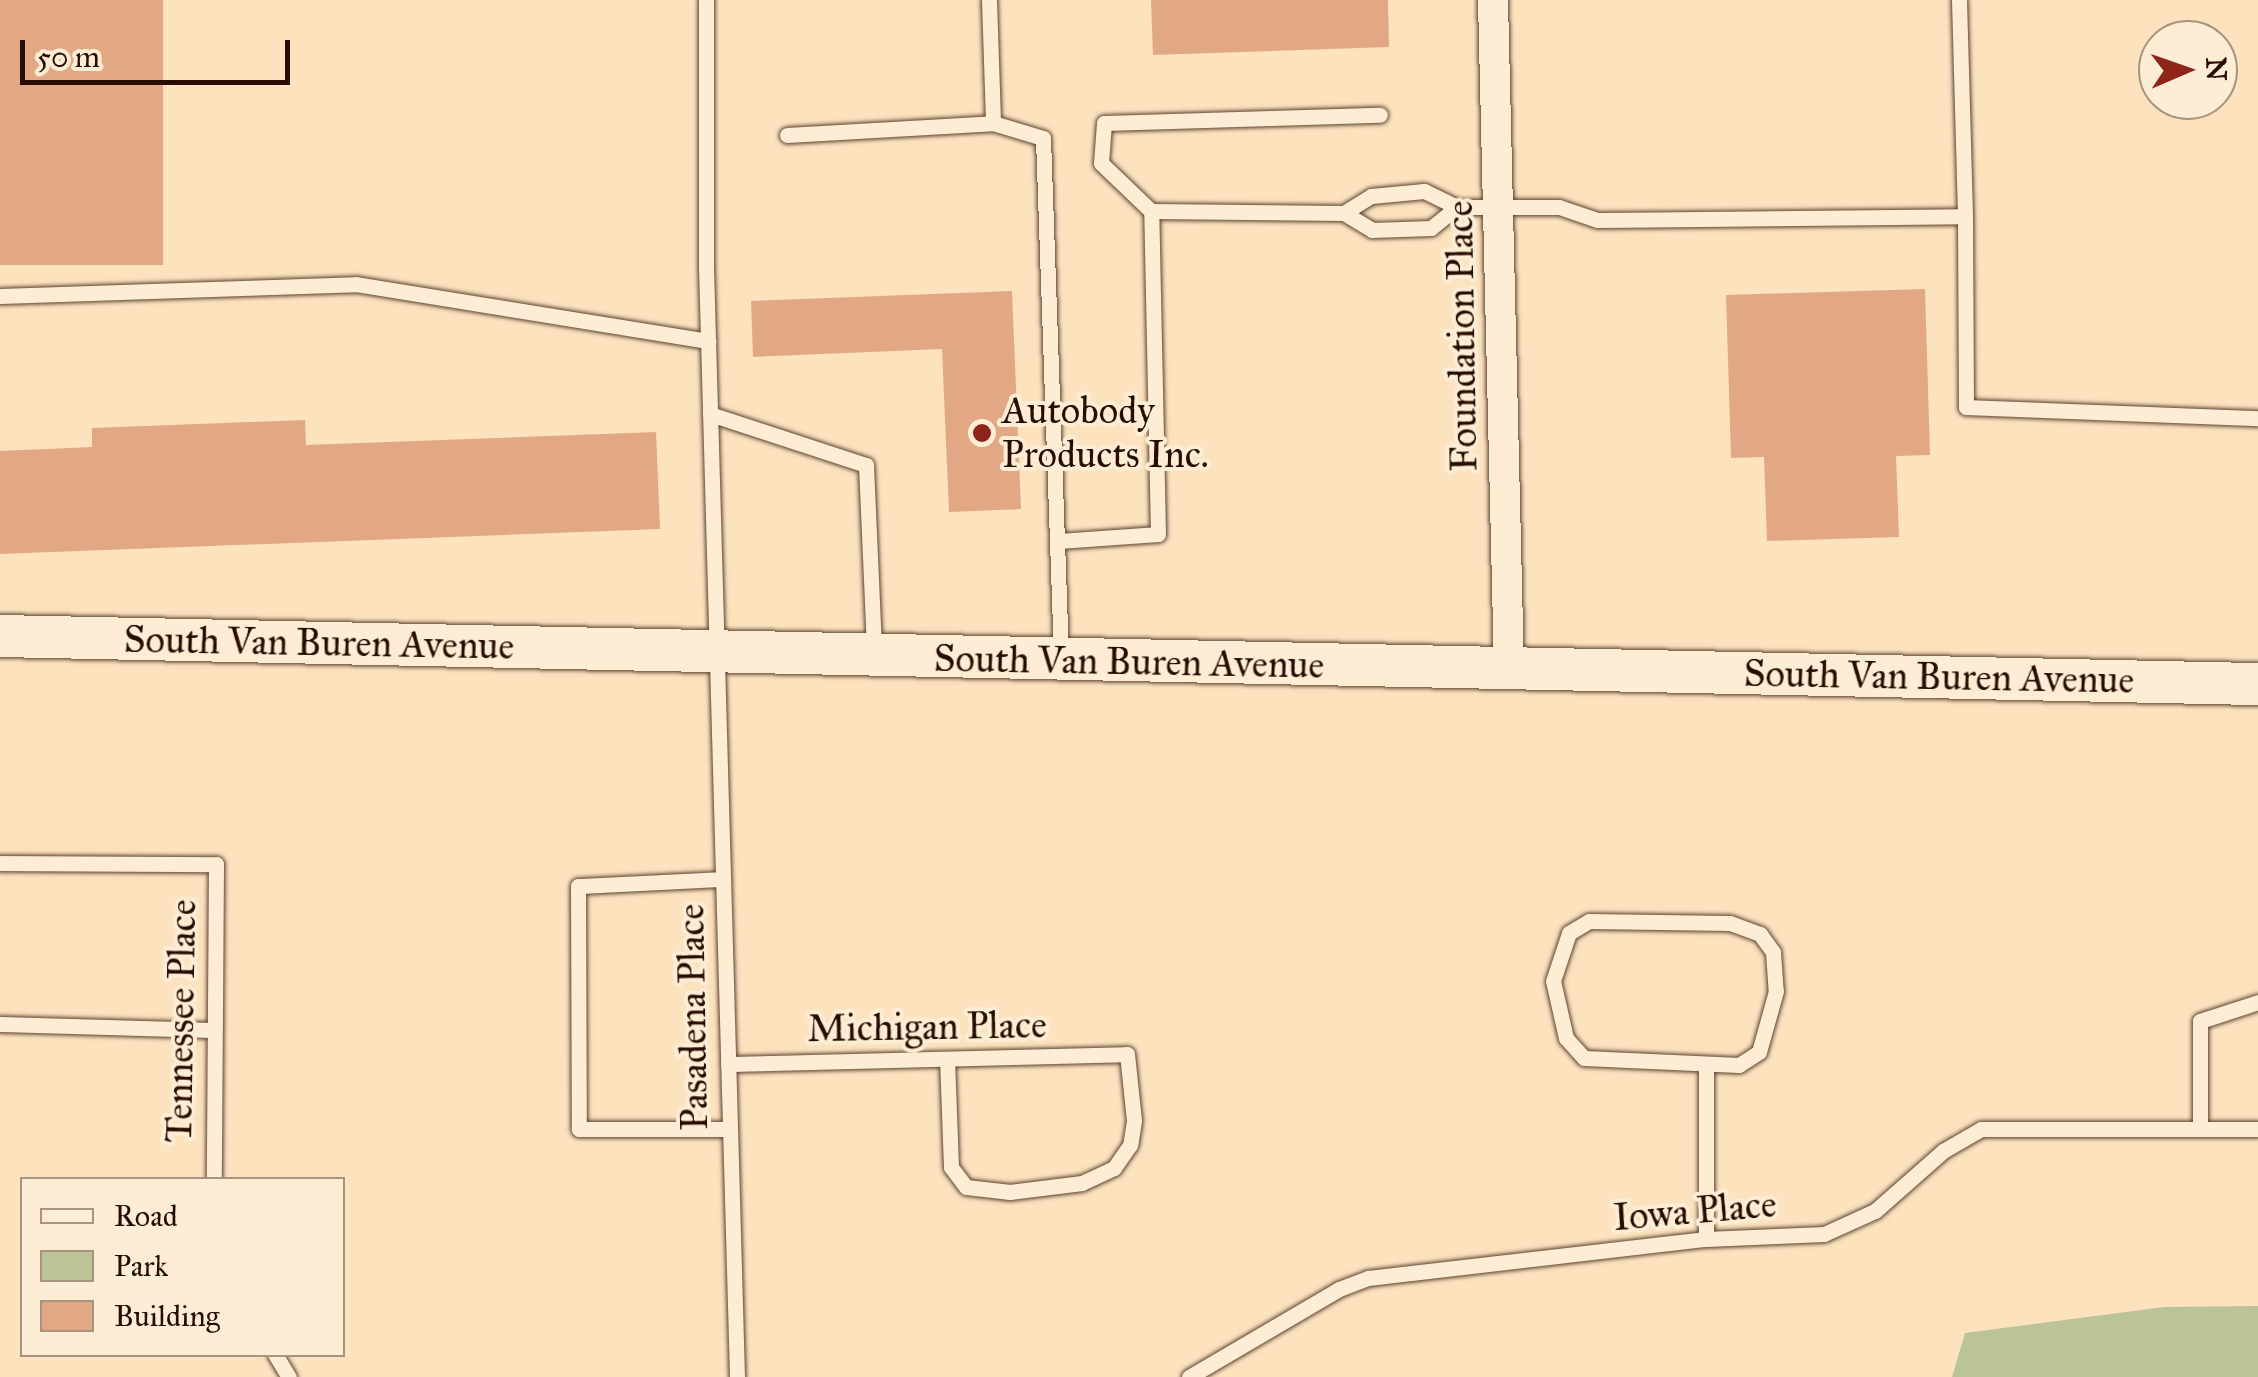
<!DOCTYPE html>
<html>
<head>
<meta charset="utf-8">
<style>
	body { margin:0 }
	#map { position:relative; width:2258px; height:1377px; overflow:hidden; background:#fce3be; font-family:"IM FELL Great Primer",serif }
	div>[style] { position:absolute }
	.green>* { inset:0; background:#bbc494 }
	.building>* { inset:0; background:#e1a883; transform-origin:0 0 }
	.roads { filter:drop-shadow(0 0 2px #5e4230) drop-shadow(0 0 2px #5e4230) }
	.lane>* { height:15px; margin:-7.5px; padding:0 7.5px; transform-origin:7.5px; border-radius:7.5px; background:#fdedd5 }
	.street>* { height:30px; margin:-15px; padding:0 15px; transform-origin:15px; border-radius:15px; background:#fdedd5 }
	.secondary>* { height:42px; margin:-21px; padding:0 21px; transform-origin:21px; border-radius:21px; background:#fdedd5 }
	.dots>* { width:28px; height:28px; translate:-50% -50%; box-sizing:border-box; border:5px solid #fdedd5; border-radius:50% }
	span { translate:-50% -50%; white-space:nowrap; text-align:center; line-height:1.15; -webkit-text-stroke:8px #fdedd5; paint-order:stroke }
	.street-label { font-size:38px; color:#290c00 }
	.poi-label { font-size:38px; color:#290c00 }
	.left { translate:0 -50%; text-align:left }
	.legend { position:absolute; left:20px; top:1177px; width:325px; height:180px; box-sizing:border-box; background:#fdedd5; border:2px solid #a89380; margin:0; padding:12px 18px; list-style:none; font-size:30px; color:#290c00 }
	.legend li { display:flex; align-items:center; gap:20px; height:50px }
	.legend b { width:50px; border:2px solid #a89380 }
	.north { position:absolute; left:2138px; top:20px; width:100px; height:100px; box-sizing:border-box; background:#fdedd5; border:2px solid #a89380; border-radius:50%; rotate:88deg; font-size:28px; font-weight:700; line-height:40px; text-align:center; color:#290c00 }
	.north::after { content:''; display:block; margin:auto; width:35px; height:45px; background:#8f2418; clip-path:polygon(50% 0,100% 100%,50% 72%,0 100%) }
	.scale { position:absolute; left:20px; top:40px; width:270px; height:45px; box-sizing:border-box; border:5px solid #290c00; border-top:0; padding-left:12px; font-size:30px; line-height:35px; white-space:nowrap; color:#290c00; -webkit-text-stroke:8px #fdedd5; paint-order:stroke }
</style>
</head>
<body>
<div id="map">
	<div class="green">
		<div style="clip-path:polygon(2258px 1306px,2258px 1377px,1952px 1377px,1965px 1333px,2164px 1307px)"></div>
	</div>
	<div class="building">
		<div style="left:0;top:0;width:163px;height:265px"></div>
		<div style="clip-path:polygon(1151px 0,1388px 0,1389px 47px,1153px 55px)"></div>
		<div style="clip-path:polygon(1925px 289px,1930px 455px,1896px 456px,1899px 537px,1767px 541px,1764px 457px,1731px 458px,1726px 295px)"></div>
		<div style="clip-path:polygon(1012px 291px,1021px 509px,949px 512px,942px 349px,753px 357px,751px 301px)"></div>
		<div style="clip-path:polygon(305px 420px,306px 445px,656px 432px,660px 529px,0 554px,0 451px,92px 447px,92px 428px)"></div>
	</div>
	<div class="roads">
		<div class="lane">
			<div style="left:706px;top:0;width:267px;rotate:90deg"></div>
			<div style="left:706px;top:267px;width:1110px;rotate:88.4deg"></div>
			<div style="left:989px;top:0;width:123px;rotate:88.1deg"></div>
			<div style="left:1959px;top:0;width:216px;rotate:88.4deg"></div>
			<div style="left:787px;top:135px;width:206px;rotate:-3.3deg"></div>
			<div style="left:993px;top:123px;width:52px;rotate:16.7deg"></div>
			<div style="left:1043px;top:138px;width:519px;rotate:88.01deg"></div>
			<div style="left:1457px;top:207px;width:102px"></div>
			<div style="left:1559px;top:207px;width:40px;rotate:18.9deg"></div>
			<div style="left:1597px;top:220px;width:368px;rotate:-0.6deg"></div>
			<div style="left:1965px;top:216px;width:191px;rotate:89.7deg"></div>
			<div style="left:1966px;top:407px;width:292px;rotate:2.2deg"></div>
			<div style="left:1151px;top:211px;width:193px;rotate:0.6deg"></div>
			<div style="left:1344px;top:213px;width:33px;rotate:31deg"></div>
			<div style="left:1372px;top:230px;width:59px;rotate:-1.9deg"></div>
			<div style="left:1431px;top:228px;width:33px;rotate:-39deg"></div>
			<div style="left:1457px;top:207px;width:37px;rotate:-154deg"></div>
			<div style="left:1424px;top:191px;width:53px;rotate:174.6deg"></div>
			<div style="left:1371px;top:196px;width:32px;rotate:148deg"></div>
			<div style="left:0;top:296px;width:356px;rotate:-1.9deg"></div>
			<div style="left:356px;top:284px;width:357px;rotate:9.2deg"></div>
			<div style="left:710px;top:414px;width:164px;rotate:18.1deg"></div>
			<div style="left:866px;top:465px;width:186px;rotate:87.5deg"></div>
			<div style="left:1059px;top:541px;width:99px;rotate:-4deg"></div>
			<div style="left:1158px;top:534px;width:323px;rotate:-91.2deg"></div>
			<div style="left:1151px;top:211px;width:69px;rotate:-136.2deg"></div>
			<div style="left:1101px;top:163px;width:40px;rotate:-85.7deg"></div>
			<div style="left:1104px;top:123px;width:276px;rotate:-1.7deg"></div>
			<div style="left:0;top:863px;width:216px;rotate:0.3deg"></div>
			<div style="left:216px;top:864px;width:316px;rotate:90.4deg"></div>
			<div style="left:722px;top:879px;width:144px;rotate:177.2deg"></div>
			<div style="left:578px;top:886px;width:243px;rotate:89.8deg"></div>
			<div style="left:579px;top:1129px;width:150px"></div>
			<div style="left:1589px;top:921px;width:141px;rotate:0.8deg"></div>
			<div style="left:1730px;top:923px;width:32px;rotate:20deg"></div>
			<div style="left:1760px;top:934px;width:22px;rotate:54deg"></div>
			<div style="left:1773px;top:952px;width:39px;rotate:86deg"></div>
			<div style="left:1776px;top:991px;width:63px;rotate:105.6deg"></div>
			<div style="left:1759px;top:1052px;width:24px;rotate:147deg"></div>
			<div style="left:1739px;top:1065px;width:155px;rotate:-177.4deg"></div>
			<div style="left:1584px;top:1058px;width:27px;rotate:-132deg"></div>
			<div style="left:1566px;top:1038px;width:58px;rotate:-102.8deg"></div>
			<div style="left:1553px;top:981px;width:51px;rotate:-71.6deg"></div>
			<div style="left:1569px;top:933px;width:23px;rotate:-31deg"></div>
			<div style="left:0;top:1024px;width:213px;rotate:1.6deg"></div>
			<div style="left:728px;top:1064px;width:399px;rotate:-1.4deg"></div>
			<div style="left:1127px;top:1054px;width:67px;rotate:84deg"></div>
			<div style="left:1134px;top:1121px;width:24px;rotate:99deg"></div>
			<div style="left:1130px;top:1145px;width:28px;rotate:125deg"></div>
			<div style="left:1114px;top:1168px;width:35px;rotate:155deg"></div>
			<div style="left:1082px;top:1183px;width:73px;rotate:172.9deg"></div>
			<div style="left:1010px;top:1192px;width:44px;rotate:-173.5deg"></div>
			<div style="left:966px;top:1187px;width:25px;rotate:-127deg"></div>
			<div style="left:951px;top:1167px;width:108px;rotate:-92.1deg"></div>
			<div style="left:1706px;top:1066px;width:173px;rotate:90deg"></div>
			<div style="left:2200px;top:1128px;width:107px;rotate:-90deg"></div>
			<div style="left:2200px;top:1021px;width:61px;rotate:-18.1deg"></div>
			<div style="left:275px;top:1354px;width:27px;rotate:59deg"></div>
			<div style="left:1189px;top:1377px;width:174px;rotate:-30.4deg"></div>
			<div style="left:1339px;top:1289px;width:31px;rotate:-21deg"></div>
			<div style="left:1368px;top:1278px;width:340px;rotate:-6.6deg"></div>
			<div style="left:1706px;top:1239px;width:118px;rotate:-2.4deg"></div>
			<div style="left:1824px;top:1234px;width:56px;rotate:-24.3deg"></div>
			<div style="left:1875px;top:1211px;width:91px;rotate:-41.4deg"></div>
			<div style="left:1943px;top:1151px;width:44px;rotate:-30.1deg"></div>
			<div style="left:1981px;top:1129px;width:277px"></div>
		</div>
		<div class="street">
			<div style="left:1493px;top:0;width:670px;rotate:88.63deg"></div>
		</div>
		<div class="secondary">
			<div style="left:0;top:636px;width:2259px;rotate:1.22deg"></div>
		</div>
	</div>
	<div class="dots">
		<div style="left:982px;top:433px;background:#8f2418"></div>
	</div>
	<div class="street-label">
		<span style="left:1462px;top:336px;rotate:-91deg">Foundation Place</span>
		<span style="left:319px;top:643px;rotate:1deg">South Van Buren Avenue</span>
		<span style="left:1129px;top:662px;rotate:1deg">South Van Buren Avenue</span>
		<span style="left:1939px;top:677px;rotate:1deg">South Van Buren Avenue</span>
		<span style="left:693px;top:1017px;rotate:-91deg">Pasadena Place</span>
		<span style="left:181px;top:1021px;rotate:-89deg">Tennessee Place</span>
		<span style="left:927px;top:1027px;rotate:-1deg">Michigan Place</span>
		<span style="left:1695px;top:1211px;rotate:-5deg">Iowa Place</span>
	</div>
	<div class="poi-label">
		<span class="left" style="left:1002px;top:433px">Autobody<br>Products Inc.</span>
	</div>
	<ul class="legend">
	<li><b style="height:12px;background:#fdedd5"></b>Road</li>
	<li><b style="height:28px;background:#bbc494"></b>Park</li>
	<li><b style="height:28px;background:#e1a883"></b>Building</li>
	</ul>
	<div class="north">N</div>
	<div class="scale">50 m</div>
</div>
</body>
</html>
